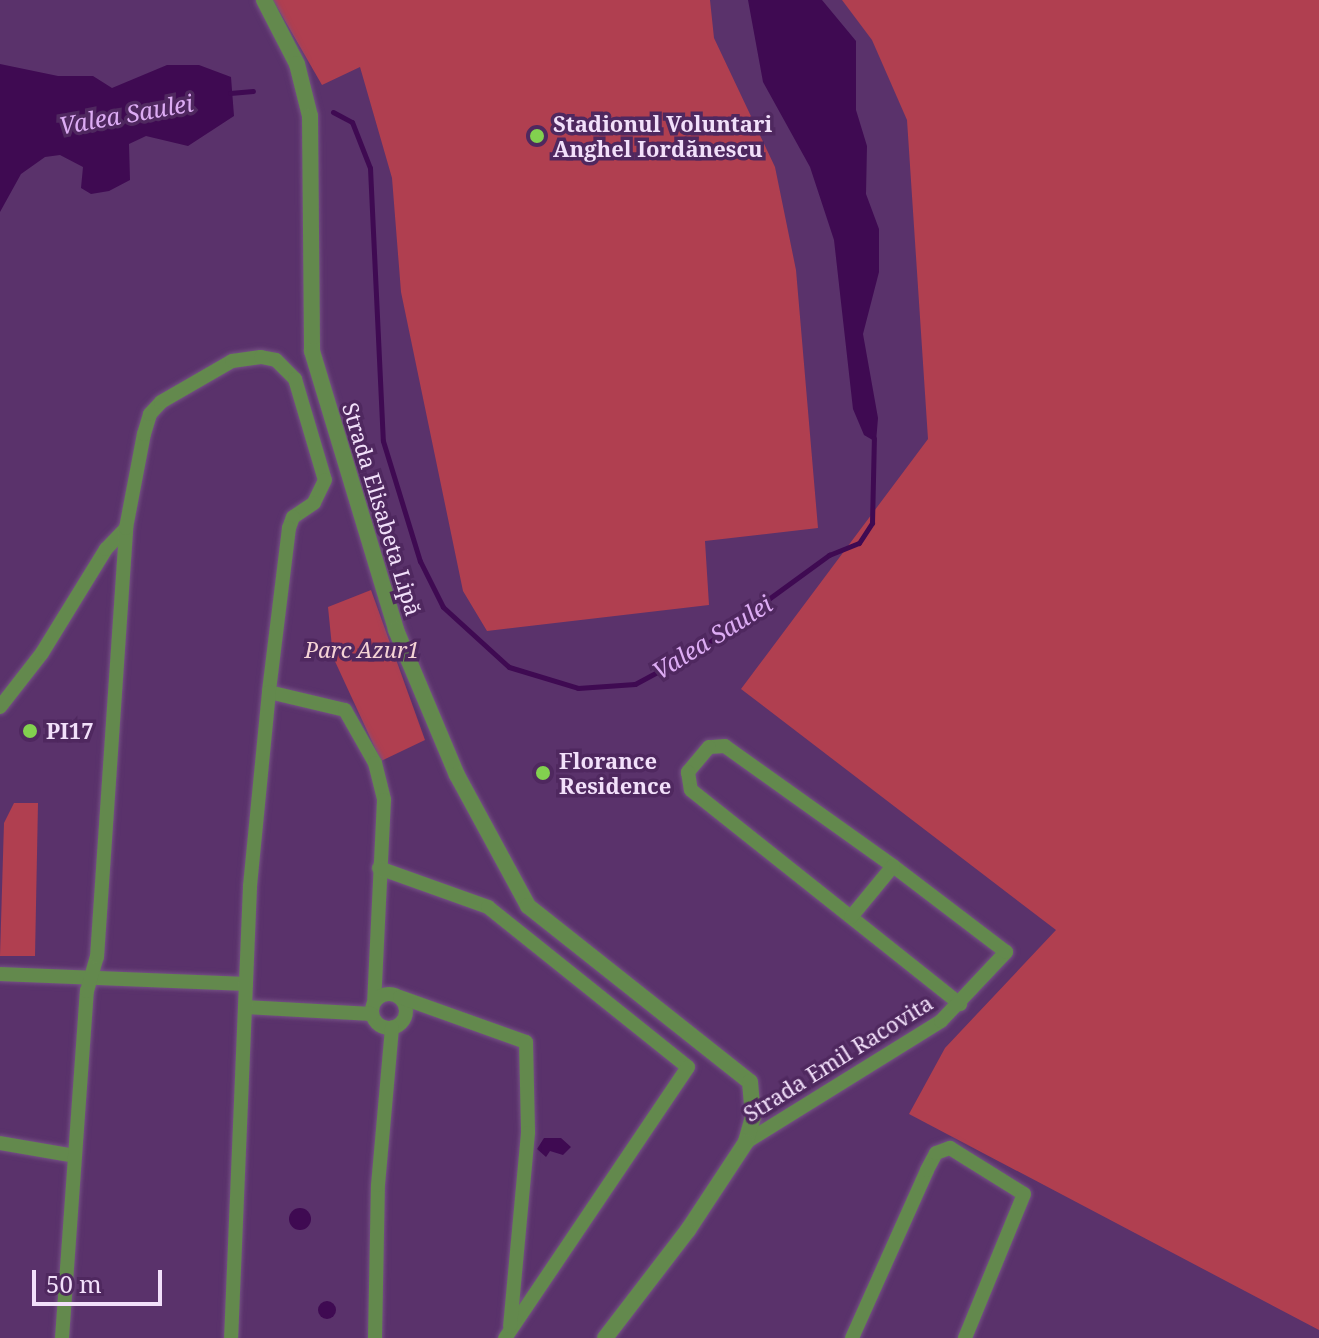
<!DOCTYPE html>
<html>
<head>
<meta charset="utf-8">
<style>
	body { margin:0 }
	#map { position:relative; width:1319px; height:1338px; overflow:hidden; background:#5a326b; font-family:"Noto Serif",serif }
	div>[style] { position:absolute }
	.green>* { inset:0; background:#b03f50 }
	.water>* { inset:0; background:#3f0a52 }
	.round { border-radius:50% }
	.stream>* { height:5px; margin:-2.5px; padding:0 2.5px; transform-origin:2.5px; border-radius:2.5px; background:#3f0a52 }
	.roads { filter:drop-shadow(0 0 2px #755185) drop-shadow(0 0 2px #755185) }
	.minor>* { height:14px; margin:-7px; padding:0 7px; transform-origin:7px; border-radius:7px; background:#63894d }
	.minor>.ring { margin:-7px; padding:0; box-sizing:content-box; background:none; border:14px solid #63894d; border-radius:50% }
	.tertiary>* { height:16px; margin:-8px; padding:0 8px; transform-origin:8px; border-radius:8px; background:#63894d }
	.dots>* { width:22px; height:22px; translate:-50% -50%; box-sizing:border-box; border:4px solid #4f285f; border-radius:50% }
	span { translate:-50% -50%; white-space:nowrap; text-align:center; line-height:1.15; -webkit-text-stroke:7px #4f285f; paint-order:stroke }
	.poi-label { font-size:22px; color:#f2e0fa; font-weight:700 }
	.left { translate:0 -50%; text-align:left }
	.street-label { font-size:22px; color:#f2e0fa }
	.park-label { font-size:22px; color:#f5d3d5; font-style:italic }
	.water-label { font-size:24px; color:#ddacf4; font-style:italic }
	.scale { position:absolute; left:32px; top:1270px; width:130px; height:36px; box-sizing:border-box; border:4px solid #f2e0fa; border-top:0; padding-left:10px; font-size:24px; line-height:28px; white-space:nowrap; color:#f2e0fa; -webkit-text-stroke:6px #4f285f; paint-order:stroke }
</style>
</head>
<body>
<div id="map">
	<div class="green">
		<div style="clip-path:polygon(273px 0,710px 0,714px 38px,775px 167px,796px 270px,818px 528px,705px 541px,709px 605px,487px 631px,463px 591px,401px 292px,392px 178px,360px 67px,322px 85px)"></div>
		<div style="clip-path:polygon(842px 0,1319px 0,1319px 1330px,909px 1114px,945px 1048px,1056px 930px,741px 689px,928px 439px,907px 120px,872px 40px)"></div>
		<div style="clip-path:polygon(371px 590px,425px 740px,381px 761px,333px 657px,328px 607px)"></div>
		<div style="clip-path:polygon(14px 803px,38px 803px,35px 956px,0 956px,4px 823px)"></div>
	</div>
	<div class="water">
		<div style="clip-path:polygon(748px 0,822px 0,856px 41px,856px 110px,867px 146px,866px 194px,879px 229px,879px 272px,863px 334px,878px 418px,876px 442px,864px 435px,853px 409px,834px 240px,810px 167px,763px 82px)"></div>
		<div style="clip-path:polygon(0 64px,58px 76px,93px 76px,112px 88px,167px 65px,199px 65px,231px 77px,234px 116px,188px 146px,146px 136px,129px 144px,130px 180px,109px 191px,91px 194px,81px 188px,83px 167px,60px 155px,45px 157px,21px 174px,0 212px)"></div>
		<div style="clip-path:polygon(544px 1138px,561px 1138px,571px 1147px,563px 1155px,550px 1151px,546px 1157px,537px 1149px)"></div>
		<div class="round" style="left:289px;top:1208px;width:22px;height:22px"></div>
		<div class="round" style="left:318px;top:1301px;width:18px;height:18px"></div>
	</div>
	<div class="stream">
		<div style="left:230px;top:93px;width:23px;rotate:-5deg"></div>
		<div style="left:333px;top:112px;width:21px;rotate:28deg"></div>
		<div style="left:352px;top:122px;width:49px;rotate:68.6deg"></div>
		<div style="left:370px;top:168px;width:273px;rotate:87.3deg"></div>
		<div style="left:383px;top:441px;width:126px;rotate:72.9deg"></div>
		<div style="left:420px;top:561px;width:51px;rotate:63.4deg"></div>
		<div style="left:443px;top:607px;width:89px;rotate:42.3deg"></div>
		<div style="left:509px;top:667px;width:72px;rotate:16.9deg"></div>
		<div style="left:578px;top:688px;width:57px;rotate:-4deg"></div>
		<div style="left:635px;top:684px;width:74px;rotate:-28.3deg"></div>
		<div style="left:700px;top:649px;width:160px;rotate:-36.1deg"></div>
		<div style="left:829px;top:555px;width:32px;rotate:-22deg"></div>
		<div style="left:859px;top:543px;width:24px;rotate:-57deg"></div>
		<div style="left:872px;top:523px;width:85px;rotate:-88.7deg"></div>
	</div>
	<div class="roads">
		<div class="minor">
			<div style="left:269px;top:692px;width:78px;rotate:13.3deg"></div>
			<div style="left:345px;top:710px;width:61px;rotate:60.5deg"></div>
			<div style="left:375px;top:763px;width:38px;rotate:76deg"></div>
			<div style="left:384px;top:800px;width:201px;rotate:92.8deg"></div>
			<div style="left:0;top:707px;width:68px;rotate:-52.1deg"></div>
			<div style="left:42px;top:653px;width:122px;rotate:-58.4deg"></div>
			<div style="left:106px;top:549px;width:29px;rotate:-46deg"></div>
			<div style="left:893px;top:866px;width:206px;rotate:-144.5deg"></div>
			<div style="left:725px;top:746px;width:16px;rotate:176deg"></div>
			<div style="left:709px;top:747px;width:33px;rotate:130deg"></div>
			<div style="left:688px;top:772px;width:18px;rotate:81deg"></div>
			<div style="left:691px;top:790px;width:344px;rotate:38.5deg"></div>
			<div style="left:379px;top:868px;width:116px;rotate:19.7deg"></div>
			<div style="left:488px;top:907px;width:256px;rotate:38.7deg"></div>
			<div style="left:688px;top:1067px;width:327px;rotate:124deg"></div>
			<div style="left:0;top:974px;width:246px;rotate:2.3deg"></div>
			<div class="ring" style="left:372px;top:994px;width:20px;height:20px"></div>
			<div style="left:400px;top:997px;width:134px;rotate:19.7deg"></div>
			<div style="left:526px;top:1042px;width:91px;rotate:88.7deg"></div>
			<div style="left:528px;top:1133px;width:194px;rotate:95.3deg"></div>
			<div style="left:245px;top:1007px;width:127px;rotate:3.2deg"></div>
			<div style="left:746px;top:1142px;width:229px;rotate:-31.8deg"></div>
			<div style="left:941px;top:1021px;width:95px;rotate:-46.7deg"></div>
			<div style="left:1006px;top:952px;width:142px;rotate:-142.7deg"></div>
			<div style="left:893px;top:866px;width:66px;rotate:129.5deg"></div>
			<div style="left:0;top:1143px;width:76px;rotate:9.8deg"></div>
			<div style="left:62px;top:1338px;width:348px;rotate:-85.9deg"></div>
			<div style="left:87px;top:991px;width:35px;rotate:-74deg"></div>
			<div style="left:97px;top:957px;width:430px;rotate:-86.1deg"></div>
			<div style="left:126px;top:528px;width:96px;rotate:-79.2deg"></div>
			<div style="left:144px;top:434px;width:21px;rotate:-73deg"></div>
			<div style="left:150px;top:414px;width:16px;rotate:-47deg"></div>
			<div style="left:161px;top:402px;width:82px;rotate:-30deg"></div>
			<div style="left:232px;top:361px;width:29px;rotate:-8deg"></div>
			<div style="left:261px;top:357px;width:15px;rotate:11deg"></div>
			<div style="left:276px;top:360px;width:27px;rotate:45deg"></div>
			<div style="left:295px;top:379px;width:105px;rotate:73.5deg"></div>
			<div style="left:325px;top:480px;width:25px;rotate:116deg"></div>
			<div style="left:314px;top:503px;width:25px;rotate:146deg"></div>
			<div style="left:293px;top:517px;width:12px;rotate:110deg"></div>
			<div style="left:289px;top:528px;width:165px;rotate:97deg"></div>
			<div style="left:269px;top:692px;width:196px;rotate:95.6deg"></div>
			<div style="left:250px;top:887px;width:451px;rotate:92.4deg"></div>
			<div style="left:375px;top:1338px;width:153px;rotate:-88.9deg"></div>
			<div style="left:378px;top:1185px;width:158px;rotate:-84.9deg"></div>
			<div style="left:852px;top:1338px;width:184px;rotate:-65.9deg"></div>
			<div style="left:927px;top:1170px;width:19px;rotate:-62deg"></div>
			<div style="left:936px;top:1153px;width:15px;rotate:-20deg"></div>
			<div style="left:950px;top:1148px;width:87px;rotate:31.9deg"></div>
			<div style="left:1024px;top:1194px;width:156px;rotate:112.3deg"></div>
		</div>
		<div class="tertiary">
			<div style="left:264px;top:0;width:72px;rotate:62.7deg"></div>
			<div style="left:297px;top:64px;width:54px;rotate:76deg"></div>
			<div style="left:310px;top:116px;width:235px;rotate:89.5deg"></div>
			<div style="left:312px;top:351px;width:291px;rotate:73.2deg"></div>
			<div style="left:396px;top:630px;width:157px;rotate:67.2deg"></div>
			<div style="left:457px;top:775px;width:149px;rotate:61.5deg"></div>
			<div style="left:528px;top:906px;width:283px;rotate:38.4deg"></div>
			<div style="left:750px;top:1082px;width:35px;rotate:85deg"></div>
			<div style="left:753px;top:1117px;width:26px;rotate:106deg"></div>
			<div style="left:746px;top:1142px;width:105px;rotate:123.4deg"></div>
			<div style="left:688px;top:1230px;width:136px;rotate:127.5deg"></div>
		</div>
	</div>
	<div class="dots">
		<div style="left:537px;top:136px;background:#82d04f"></div>
		<div style="left:30px;top:731px;background:#82d04f"></div>
		<div style="left:543px;top:773px;background:#82d04f"></div>
	</div>
	<div class="poi-label">
		<span class="left" style="left:553px;top:136px">Stadionul Voluntari<br>Anghel Iordănescu</span>
		<span class="left" style="left:46px;top:731px">PI17</span>
		<span class="left" style="left:559px;top:773px">Florance<br>Residence</span>
	</div>
	<div class="street-label">
		<span style="left:382px;top:509px;rotate:73deg">Strada Elisabeta Lipă</span>
		<span style="left:838px;top:1058px;rotate:-32deg">Strada Emil Racovita</span>
	</div>
	<div class="park-label">
		<span style="left:362px;top:650px">Parc Azur1</span>
	</div>
	<div class="water-label">
		<span style="left:126px;top:114px;rotate:-10deg">Valea Saulei</span>
		<span style="left:712px;top:637px;rotate:-32deg">Valea Saulei</span>
	</div>
	<div class="scale">50 m</div>
</div>
</body>
</html>
